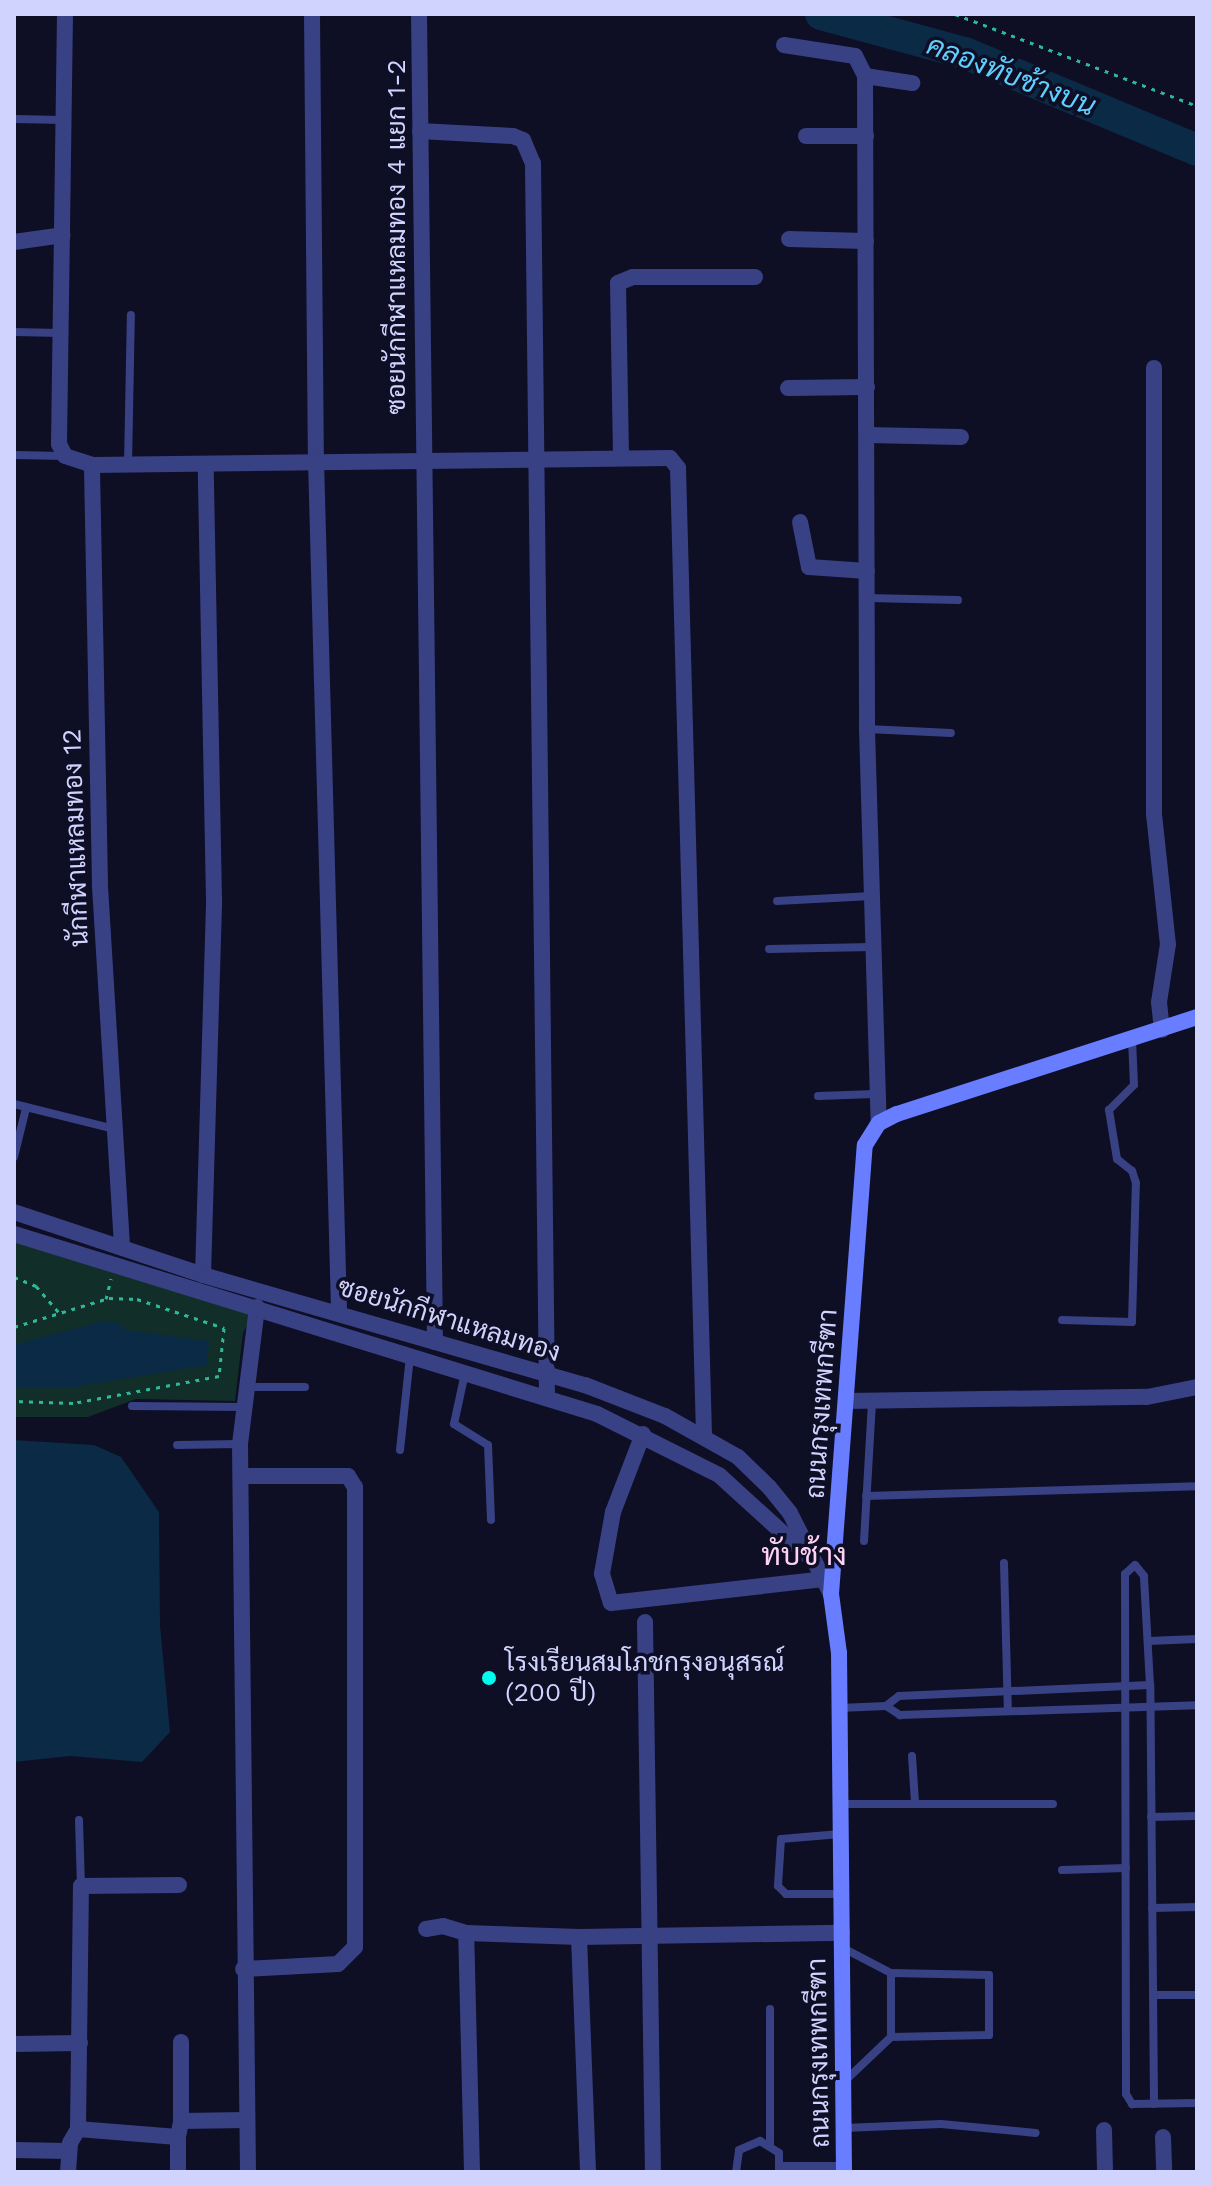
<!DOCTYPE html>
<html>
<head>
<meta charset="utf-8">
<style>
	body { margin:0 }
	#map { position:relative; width:1211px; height:2186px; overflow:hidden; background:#0e0e24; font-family:"Work Sans",Sarabun,sans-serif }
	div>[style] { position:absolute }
	.green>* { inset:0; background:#112e29 }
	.water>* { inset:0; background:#0b2a46 }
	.river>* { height:32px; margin:-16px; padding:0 16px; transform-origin:16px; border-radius:16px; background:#0b2a46 }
	.path>* { height:3px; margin-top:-1.5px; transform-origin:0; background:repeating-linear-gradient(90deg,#2cb899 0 4px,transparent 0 10px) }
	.service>* { height:8px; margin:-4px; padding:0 4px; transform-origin:4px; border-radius:4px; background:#384184 }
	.minor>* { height:16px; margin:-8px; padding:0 8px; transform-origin:8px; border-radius:8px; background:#384184 }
	.tertiary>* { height:16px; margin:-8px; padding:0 8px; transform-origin:8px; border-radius:8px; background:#384184 }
	.secondary>* { height:16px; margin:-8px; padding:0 8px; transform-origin:8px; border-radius:8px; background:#687dff }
	.dots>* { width:22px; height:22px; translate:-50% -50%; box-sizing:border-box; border:4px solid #0e0e24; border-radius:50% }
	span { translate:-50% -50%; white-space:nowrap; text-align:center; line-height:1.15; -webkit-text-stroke:7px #0e0e24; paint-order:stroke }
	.street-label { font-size:26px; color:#d1d3ff }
	.poi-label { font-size:26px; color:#d1d3ff }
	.left { translate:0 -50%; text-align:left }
	.water-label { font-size:28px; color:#5fcfff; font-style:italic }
	.quarter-label { font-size:30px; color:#ffd3f6 }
	.frame { position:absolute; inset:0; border:16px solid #d1d3ff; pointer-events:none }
</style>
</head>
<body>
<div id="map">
	<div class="green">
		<div style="clip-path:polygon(14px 1234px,257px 1307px,243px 1333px,235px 1401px,136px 1399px,88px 1417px,14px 1417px)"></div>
	</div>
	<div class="water">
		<div style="clip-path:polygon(103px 1321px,119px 1323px,126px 1330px,209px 1341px,207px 1365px,74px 1387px,14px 1387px,14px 1345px)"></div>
		<div style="clip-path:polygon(14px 1440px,94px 1445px,121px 1457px,159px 1512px,160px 1625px,170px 1732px,142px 1762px,70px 1756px,14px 1762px)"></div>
	</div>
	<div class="river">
		<div style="left:821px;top:14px;width:149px;rotate:15.2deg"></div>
		<div style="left:965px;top:53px;width:251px;rotate:22.7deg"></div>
	</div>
	<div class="path">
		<div style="left:955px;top:14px;width:259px;rotate:20.8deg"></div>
		<div style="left:14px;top:1277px;width:24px;rotate:22deg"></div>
		<div style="left:36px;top:1286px;width:35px;rotate:49deg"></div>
		<div style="left:106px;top:1299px;width:21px;rotate:-76deg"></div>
		<div style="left:14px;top:1327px;width:99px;rotate:-17deg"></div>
		<div style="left:109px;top:1298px;width:28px;rotate:2deg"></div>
		<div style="left:137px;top:1299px;width:92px;rotate:18.4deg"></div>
		<div style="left:224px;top:1328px;width:48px;rotate:95.9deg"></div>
		<div style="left:219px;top:1376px;width:148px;rotate:169.5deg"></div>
		<div style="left:73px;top:1403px;width:59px;rotate:-178.1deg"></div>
	</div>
	<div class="service">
		<div style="left:14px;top:119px;width:49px;rotate:1.2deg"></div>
		<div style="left:14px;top:332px;width:47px;rotate:1.2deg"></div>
		<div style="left:14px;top:455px;width:50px;rotate:1.1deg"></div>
		<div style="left:128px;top:465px;width:150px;rotate:-88.9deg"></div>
		<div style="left:867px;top:598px;width:91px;rotate:1.3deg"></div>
		<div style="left:867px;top:729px;width:84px;rotate:2.7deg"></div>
		<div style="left:777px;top:901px;width:95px;rotate:-3deg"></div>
		<div style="left:769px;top:949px;width:104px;rotate:-1.1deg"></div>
		<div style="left:818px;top:1096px;width:57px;rotate:-2deg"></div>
		<div style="left:14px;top:1104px;width:103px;rotate:14deg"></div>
		<div style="left:14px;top:1157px;width:50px;rotate:-76.2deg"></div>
		<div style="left:1062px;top:1320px;width:70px;rotate:1.6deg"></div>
		<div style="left:1132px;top:1322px;width:139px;rotate:-88.4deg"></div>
		<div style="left:1136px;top:1183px;width:13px;rotate:-108deg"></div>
		<div style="left:1132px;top:1171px;width:19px;rotate:-141deg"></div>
		<div style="left:1117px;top:1159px;width:50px;rotate:-99.3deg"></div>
		<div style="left:1109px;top:1110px;width:35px;rotate:-45deg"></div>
		<div style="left:1134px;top:1085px;width:45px;rotate:-92.5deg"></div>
		<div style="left:465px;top:1373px;width:52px;rotate:102.2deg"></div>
		<div style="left:454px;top:1424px;width:40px;rotate:32deg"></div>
		<div style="left:488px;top:1445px;width:75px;rotate:87.7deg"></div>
		<div style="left:246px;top:1387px;width:59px"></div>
		<div style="left:132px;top:1406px;width:111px;rotate:0.5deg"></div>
		<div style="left:177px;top:1445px;width:63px;rotate:-0.9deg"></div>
		<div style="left:400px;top:1450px;width:94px;rotate:-83.9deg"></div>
		<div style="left:866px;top:1496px;width:331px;rotate:-1.7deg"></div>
		<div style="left:864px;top:1541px;width:140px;rotate:-86.7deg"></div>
		<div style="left:1004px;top:1563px;width:148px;rotate:88.5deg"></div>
		<div style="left:1148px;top:1641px;width:49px;rotate:-2.3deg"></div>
		<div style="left:886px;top:1706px;width:17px;rotate:33deg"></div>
		<div style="left:900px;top:1715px;width:297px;rotate:-1.9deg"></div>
		<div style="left:839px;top:1708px;width:47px;rotate:-2.4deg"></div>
		<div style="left:886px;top:1706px;width:16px;rotate:-38deg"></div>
		<div style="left:899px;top:1696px;width:251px;rotate:-2.5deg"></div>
		<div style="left:912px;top:1756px;width:47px;rotate:86.3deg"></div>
		<div style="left:841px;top:1804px;width:212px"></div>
		<div style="left:1151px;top:1817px;width:46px;rotate:-1.2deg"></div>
		<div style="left:79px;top:1820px;width:66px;rotate:88.3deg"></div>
		<div style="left:840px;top:1834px;width:59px;rotate:175.2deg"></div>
		<div style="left:781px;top:1839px;width:47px;rotate:93.7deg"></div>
		<div style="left:778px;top:1886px;width:11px;rotate:45deg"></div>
		<div style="left:786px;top:1894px;width:55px"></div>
		<div style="left:1062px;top:1870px;width:64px;rotate:-1.8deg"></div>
		<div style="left:1152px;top:1908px;width:45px;rotate:-1.3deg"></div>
		<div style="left:843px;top:1948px;width:54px;rotate:27.5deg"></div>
		<div style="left:891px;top:1973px;width:64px;rotate:90deg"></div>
		<div style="left:891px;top:2037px;width:64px;rotate:136.3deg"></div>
		<div style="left:1153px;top:1995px;width:44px"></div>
		<div style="left:891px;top:2037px;width:98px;rotate:-1.2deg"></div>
		<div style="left:989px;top:2035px;width:60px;rotate:-90deg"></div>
		<div style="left:989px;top:1975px;width:98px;rotate:-178.8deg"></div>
		<div style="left:1154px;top:2104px;width:419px;rotate:-90.5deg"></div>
		<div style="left:1150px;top:1685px;width:109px;rotate:-93.2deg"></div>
		<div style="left:1144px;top:1576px;width:14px;rotate:-129deg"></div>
		<div style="left:1135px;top:1565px;width:13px;rotate:138deg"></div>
		<div style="left:1125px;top:1574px;width:520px;rotate:89.89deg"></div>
		<div style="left:1126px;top:2094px;width:12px;rotate:59deg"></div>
		<div style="left:1132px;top:2104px;width:65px;rotate:-0.9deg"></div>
		<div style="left:844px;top:2128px;width:97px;rotate:-2.4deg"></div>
		<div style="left:941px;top:2124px;width:95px;rotate:5.4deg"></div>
		<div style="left:770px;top:2144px;width:135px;rotate:-90deg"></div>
		<div style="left:781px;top:2166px;width:63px"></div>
		<div style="left:736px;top:2172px;width:22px;rotate:-82deg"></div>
		<div style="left:739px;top:2150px;width:23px;rotate:-23deg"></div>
		<div style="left:760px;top:2141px;width:22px;rotate:32deg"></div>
		<div style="left:779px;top:2153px;width:19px;rotate:90deg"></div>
	</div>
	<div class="minor">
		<div style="left:65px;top:14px;width:430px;rotate:90.8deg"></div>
		<div style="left:59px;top:444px;width:13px;rotate:63deg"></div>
		<div style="left:65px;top:456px;width:28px;rotate:18deg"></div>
		<div style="left:312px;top:14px;width:446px;rotate:89.5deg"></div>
		<div style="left:316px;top:460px;width:851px;rotate:88.45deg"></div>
		<div style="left:419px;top:14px;width:1328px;rotate:89.31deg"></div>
		<div style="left:784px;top:45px;width:72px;rotate:8.8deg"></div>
		<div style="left:855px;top:56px;width:22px;rotate:63deg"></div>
		<div style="left:865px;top:76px;width:653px;rotate:89.82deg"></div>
		<div style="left:867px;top:729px;width:394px;rotate:88.3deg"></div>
		<div style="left:865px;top:76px;width:48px;rotate:8.5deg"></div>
		<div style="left:420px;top:131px;width:93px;rotate:3.1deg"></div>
		<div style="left:513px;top:136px;width:11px;rotate:22deg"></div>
		<div style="left:523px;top:140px;width:25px;rotate:67deg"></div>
		<div style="left:533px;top:163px;width:1234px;rotate:89.35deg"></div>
		<div style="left:806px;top:136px;width:60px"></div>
		<div style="left:789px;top:239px;width:77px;rotate:1.5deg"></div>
		<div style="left:14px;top:242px;width:49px;rotate:-8.1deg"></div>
		<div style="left:1154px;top:368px;width:446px;rotate:90deg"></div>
		<div style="left:1154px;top:814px;width:131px;rotate:83.9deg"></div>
		<div style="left:1168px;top:944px;width:59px;rotate:98.8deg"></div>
		<div style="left:1159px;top:1002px;width:28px;rotate:84deg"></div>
		<div style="left:788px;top:388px;width:79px;rotate:-0.7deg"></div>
		<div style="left:867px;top:435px;width:94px;rotate:1.2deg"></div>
		<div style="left:621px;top:456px;width:173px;rotate:-91deg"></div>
		<div style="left:618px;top:283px;width:16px;rotate:-22deg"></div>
		<div style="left:633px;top:277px;width:122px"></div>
		<div style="left:800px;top:522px;width:46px;rotate:78.7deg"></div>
		<div style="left:809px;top:567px;width:58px;rotate:3.9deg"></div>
		<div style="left:122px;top:1246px;width:362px;rotate:-93.5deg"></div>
		<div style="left:100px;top:885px;width:420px;rotate:-91.1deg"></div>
		<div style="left:92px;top:465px;width:578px;rotate:-0.69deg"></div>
		<div style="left:670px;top:458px;width:13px;rotate:51deg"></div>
		<div style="left:678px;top:468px;width:967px;rotate:88.46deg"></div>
		<div style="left:203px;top:1275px;width:375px;rotate:-88.3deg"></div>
		<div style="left:214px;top:900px;width:436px;rotate:-91.1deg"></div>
		<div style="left:846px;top:1401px;width:301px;rotate:-0.8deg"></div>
		<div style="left:1147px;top:1397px;width:51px;rotate:-11.3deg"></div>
		<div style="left:643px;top:1434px;width:84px;rotate:111deg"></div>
		<div style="left:613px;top:1512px;width:63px;rotate:100.1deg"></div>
		<div style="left:602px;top:1574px;width:30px;rotate:73deg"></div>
		<div style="left:611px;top:1603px;width:214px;rotate:-6.4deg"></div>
		<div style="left:242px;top:1476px;width:106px"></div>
		<div style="left:348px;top:1476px;width:13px;rotate:58deg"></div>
		<div style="left:355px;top:1487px;width:460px;rotate:90deg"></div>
		<div style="left:355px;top:1947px;width:24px;rotate:135deg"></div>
		<div style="left:338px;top:1964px;width:95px;rotate:177deg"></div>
		<div style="left:645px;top:1622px;width:550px;rotate:89.17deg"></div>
		<div style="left:426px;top:1929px;width:17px;rotate:-10deg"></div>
		<div style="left:443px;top:1926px;width:24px;rotate:17deg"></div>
		<div style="left:579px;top:1937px;width:235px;rotate:87.8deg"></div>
		<div style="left:14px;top:2044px;width:66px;rotate:-0.9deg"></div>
		<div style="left:181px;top:2121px;width:79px;rotate:-90deg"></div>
		<div style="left:78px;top:2129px;width:100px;rotate:4.6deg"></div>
		<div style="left:178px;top:2137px;width:16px;rotate:-79deg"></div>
		<div style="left:181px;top:2121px;width:66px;rotate:-0.9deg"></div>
		<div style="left:1104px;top:2130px;width:42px;rotate:88.6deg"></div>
		<div style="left:178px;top:2137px;width:35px;rotate:90deg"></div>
		<div style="left:1163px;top:2137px;width:35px;rotate:88deg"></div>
		<div style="left:14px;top:2150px;width:54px;rotate:1.1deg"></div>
		<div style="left:68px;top:2172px;width:29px;rotate:-86deg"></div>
		<div style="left:70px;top:2143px;width:16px;rotate:-60deg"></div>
		<div style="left:78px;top:2129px;width:243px;rotate:-89.3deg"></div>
		<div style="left:81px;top:1886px;width:98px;rotate:-0.6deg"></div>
		<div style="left:248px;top:2172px;width:728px;rotate:-90.63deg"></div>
		<div style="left:240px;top:1444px;width:138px;rotate:-82.9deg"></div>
		<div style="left:472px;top:2172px;width:239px;rotate:-91.4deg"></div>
		<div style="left:466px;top:1933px;width:113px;rotate:2deg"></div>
		<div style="left:579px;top:1937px;width:263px;rotate:-0.9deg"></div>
	</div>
	<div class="tertiary">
		<div style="left:14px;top:1212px;width:199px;rotate:18.4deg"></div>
		<div style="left:203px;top:1275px;width:398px;rotate:16.1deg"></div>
		<div style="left:585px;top:1385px;width:86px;rotate:21.2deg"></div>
		<div style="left:665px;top:1416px;width:84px;rotate:29.3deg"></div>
		<div style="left:738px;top:1457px;width:43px;rotate:44.1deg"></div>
		<div style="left:769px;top:1487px;width:33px;rotate:51deg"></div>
		<div style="left:790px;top:1513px;width:91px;rotate:63.2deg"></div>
		<div style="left:14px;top:1234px;width:610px;rotate:17.16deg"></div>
		<div style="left:597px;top:1414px;width:136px;rotate:26.6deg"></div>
		<div style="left:719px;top:1475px;width:122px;rotate:42.3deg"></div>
	</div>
	<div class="secondary">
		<div style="left:844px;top:2172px;width:519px;rotate:-90.55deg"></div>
		<div style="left:839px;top:1653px;width:60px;rotate:-97.7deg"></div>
		<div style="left:831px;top:1594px;width:450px;rotate:-85.7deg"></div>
		<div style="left:865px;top:1145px;width:26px;rotate:-58deg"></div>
		<div style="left:879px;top:1123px;width:20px;rotate:-27deg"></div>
		<div style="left:897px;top:1114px;width:315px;rotate:-17.9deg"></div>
	</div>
	<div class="dots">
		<div style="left:489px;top:1678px;background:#00fced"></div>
	</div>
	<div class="street-label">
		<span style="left:397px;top:237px;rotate:-90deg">ซอยนักกีฬาแหลมทอง 4 แยก 1-2</span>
		<span style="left:76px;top:838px;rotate:-92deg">นักกีฬาแหลมทอง 12</span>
		<span style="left:449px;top:1320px;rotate:17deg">ซอยนักกีฬาแหลมทอง</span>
		<span style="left:822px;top:1404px;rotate:-86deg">ถนนกรุงเทพกรีฑา</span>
		<span style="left:819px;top:2053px;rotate:-91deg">ถนนกรุงเทพกรีฑา</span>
	</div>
	<div class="poi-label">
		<span class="left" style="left:505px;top:1678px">โรงเรียนสมโภชกรุงอนุสรณ์<br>(200 ปี)</span>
	</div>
	<div class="water-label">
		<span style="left:1011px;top:76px;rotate:21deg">คลองทับช้างบน</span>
	</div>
	<div class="quarter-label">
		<span style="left:804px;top:1555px">ทับช้าง</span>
	</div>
	<div class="frame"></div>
</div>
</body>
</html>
